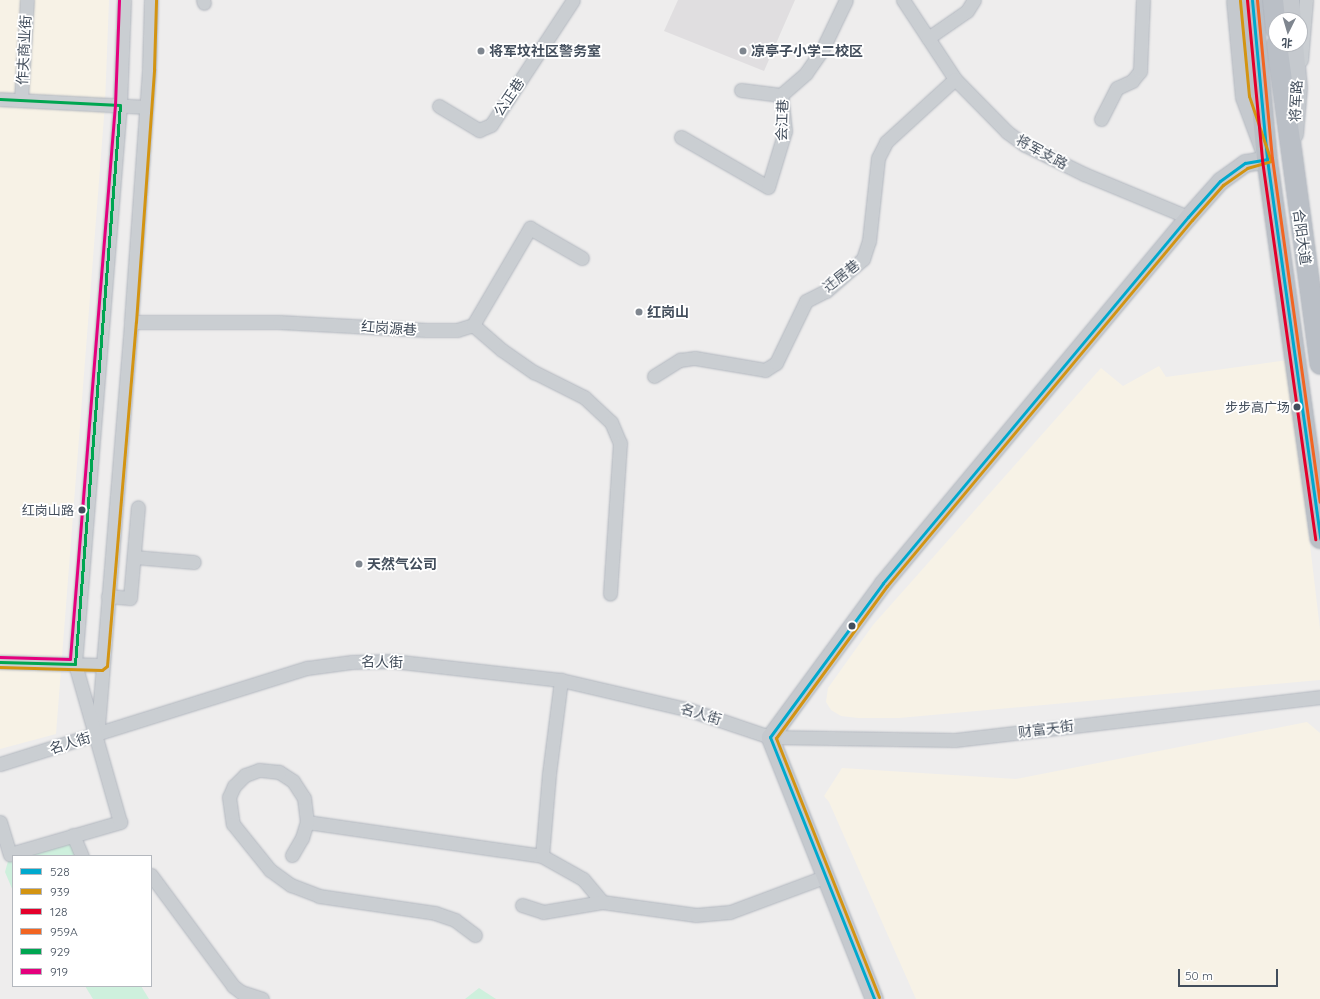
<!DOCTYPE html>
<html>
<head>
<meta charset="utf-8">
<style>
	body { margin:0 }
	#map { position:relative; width:1320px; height:999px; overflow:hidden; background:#eeeded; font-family:Quicksand,"Noto Sans SC",sans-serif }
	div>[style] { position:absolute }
	.commercial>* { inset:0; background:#f7f2e6 }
	.education>* { inset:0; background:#e0dee0 }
	.green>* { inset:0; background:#cef0dd }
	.roads { filter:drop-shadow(0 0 1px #b1b6be) drop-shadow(0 0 1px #b1b6be) }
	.minor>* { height:13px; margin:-6.5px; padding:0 6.5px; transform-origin:6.5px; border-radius:6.5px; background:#caced2 }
	.major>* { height:17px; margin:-8.5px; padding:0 8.5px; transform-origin:8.5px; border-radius:8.5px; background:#c5c9ce }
	.highway>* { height:20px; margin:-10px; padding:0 10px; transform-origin:10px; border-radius:10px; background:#babfc6 }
	.bus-1>* { height:3px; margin:-1.5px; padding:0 1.5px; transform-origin:1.5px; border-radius:1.5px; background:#00a9ce }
	.bus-2>* { height:3px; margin:-1.5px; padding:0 1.5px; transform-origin:1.5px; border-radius:1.5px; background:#d39412 }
	.bus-3>* { height:3px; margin:-1.5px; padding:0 1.5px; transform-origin:1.5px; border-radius:1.5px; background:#e4002b }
	.bus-4>* { height:3px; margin:-1.5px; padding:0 1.5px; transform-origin:1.5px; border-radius:1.5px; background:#f26522 }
	.bus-5>* { height:3px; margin:-1.5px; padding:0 1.5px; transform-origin:1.5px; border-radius:1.5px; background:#00a651 }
	.bus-6>* { height:3px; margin:-1.5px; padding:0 1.5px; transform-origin:1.5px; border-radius:1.5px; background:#e5007d }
	.dots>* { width:11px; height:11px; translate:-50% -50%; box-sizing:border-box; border:2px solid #fff; border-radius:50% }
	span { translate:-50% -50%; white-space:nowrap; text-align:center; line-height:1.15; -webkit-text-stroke:3.5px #fff; paint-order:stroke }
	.bus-label { font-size:13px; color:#434e5c }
	.right { translate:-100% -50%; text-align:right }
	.street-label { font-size:14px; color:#434e5c }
	.poi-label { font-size:14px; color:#434e5c; font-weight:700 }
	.left { translate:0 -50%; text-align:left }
	.legend { position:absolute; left:12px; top:855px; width:140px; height:132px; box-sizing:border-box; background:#fff; border:1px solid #b4b8be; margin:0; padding:5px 7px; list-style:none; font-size:12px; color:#434e5c }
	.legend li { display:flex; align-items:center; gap:8px; height:20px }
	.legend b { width:20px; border:1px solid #b4b8be }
	.north { position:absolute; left:1268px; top:12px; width:40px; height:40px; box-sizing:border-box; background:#fff; border:1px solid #b4b8be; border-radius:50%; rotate:185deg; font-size:11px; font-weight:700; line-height:16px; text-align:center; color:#434e5c }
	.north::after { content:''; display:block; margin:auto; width:14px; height:18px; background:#7f868f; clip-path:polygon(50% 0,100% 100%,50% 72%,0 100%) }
	.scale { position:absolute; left:1178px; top:969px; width:100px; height:18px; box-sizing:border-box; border:2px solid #434e5c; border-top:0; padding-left:5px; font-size:12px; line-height:14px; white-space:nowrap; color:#434e5c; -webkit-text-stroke:3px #fff; paint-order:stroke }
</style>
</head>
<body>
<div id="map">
	<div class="commercial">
		<div style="clip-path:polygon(0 0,109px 0,105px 104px,56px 734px,0 749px)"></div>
		<div style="clip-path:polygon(1288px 360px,1320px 629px,1320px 680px,899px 718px,858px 718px,841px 716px,831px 710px,826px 702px,828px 688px,873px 625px,1101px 368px,1123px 386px,1159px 366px,1166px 377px)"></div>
		<div style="clip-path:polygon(1307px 722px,1320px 733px,1320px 999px,916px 999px,829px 802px,824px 796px,842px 768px,1016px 779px)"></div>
	</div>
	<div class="education">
		<div style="clip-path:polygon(678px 0,795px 0,764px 71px,664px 31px)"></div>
	</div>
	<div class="green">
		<div style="clip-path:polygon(73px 835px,82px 856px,13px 856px,13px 891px,5px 872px,10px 854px)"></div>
		<div style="clip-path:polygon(85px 986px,141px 986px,149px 999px,93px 999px)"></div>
		<div style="clip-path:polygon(479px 988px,496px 999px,465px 999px)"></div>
	</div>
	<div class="roads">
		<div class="minor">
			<div style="left:203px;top:0;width:3px;rotate:72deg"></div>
			<div style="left:903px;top:0;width:95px;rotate:56.6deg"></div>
			<div style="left:955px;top:79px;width:74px;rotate:45.5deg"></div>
			<div style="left:1007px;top:132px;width:22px;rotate:36deg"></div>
			<div style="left:1025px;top:145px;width:66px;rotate:26.2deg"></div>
			<div style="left:1084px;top:174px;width:113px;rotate:22.5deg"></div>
			<div style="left:928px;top:38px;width:47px;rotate:-34.7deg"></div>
			<div style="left:967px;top:11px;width:13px;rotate:-58deg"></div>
			<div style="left:1301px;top:60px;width:60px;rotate:-85.2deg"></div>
			<div style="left:741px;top:90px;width:40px;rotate:7.1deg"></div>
			<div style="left:0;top:99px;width:146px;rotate:3.1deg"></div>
			<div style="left:21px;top:100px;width:100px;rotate:-86.6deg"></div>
			<div style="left:439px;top:106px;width:47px;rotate:31deg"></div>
			<div style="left:479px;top:130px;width:13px;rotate:-23deg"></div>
			<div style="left:491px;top:125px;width:149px;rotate:-56.7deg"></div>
			<div style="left:1101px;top:119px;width:35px;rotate:-63deg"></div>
			<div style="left:1117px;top:88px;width:17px;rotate:-25deg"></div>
			<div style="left:1132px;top:81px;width:13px;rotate:-51deg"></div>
			<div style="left:1140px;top:71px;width:71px;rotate:-87.6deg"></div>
			<div style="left:681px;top:137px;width:100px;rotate:29.9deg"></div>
			<div style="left:768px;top:187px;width:59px;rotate:-73.1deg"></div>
			<div style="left:785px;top:131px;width:36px;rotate:-96deg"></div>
			<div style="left:781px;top:95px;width:33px;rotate:-41deg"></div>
			<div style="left:806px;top:73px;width:28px;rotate:-55deg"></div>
			<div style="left:822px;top:50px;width:55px;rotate:-64.4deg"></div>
			<div style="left:131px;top:322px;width:148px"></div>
			<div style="left:279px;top:322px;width:147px;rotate:3.1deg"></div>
			<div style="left:426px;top:330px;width:31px"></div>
			<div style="left:457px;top:330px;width:17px;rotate:-17deg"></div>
			<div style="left:473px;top:325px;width:113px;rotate:-59.6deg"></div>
			<div style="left:530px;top:228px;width:60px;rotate:30deg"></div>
			<div style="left:473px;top:325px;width:38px;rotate:41deg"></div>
			<div style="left:502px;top:350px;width:39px;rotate:35deg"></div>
			<div style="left:534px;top:372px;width:56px;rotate:26.6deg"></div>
			<div style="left:584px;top:397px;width:37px;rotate:43deg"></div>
			<div style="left:611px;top:422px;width:23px;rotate:67deg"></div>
			<div style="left:620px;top:443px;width:151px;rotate:93.8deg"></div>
			<div style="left:654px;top:376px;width:31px;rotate:-32deg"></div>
			<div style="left:680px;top:360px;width:15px;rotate:-8deg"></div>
			<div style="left:695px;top:358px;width:71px;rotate:9.7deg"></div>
			<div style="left:765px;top:370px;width:13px;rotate:-32deg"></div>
			<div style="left:776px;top:363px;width:69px;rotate:-64.2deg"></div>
			<div style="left:806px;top:301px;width:22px;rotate:-27deg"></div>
			<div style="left:826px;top:291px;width:49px;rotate:-40.9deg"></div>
			<div style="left:863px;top:259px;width:19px;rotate:-72deg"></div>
			<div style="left:869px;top:241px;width:83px;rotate:-83.8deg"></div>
			<div style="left:878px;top:158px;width:18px;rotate:-63deg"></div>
			<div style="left:886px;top:142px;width:93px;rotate:-42.4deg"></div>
			<div style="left:134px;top:557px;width:60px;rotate:4.8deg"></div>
			<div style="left:108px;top:596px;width:22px;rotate:5deg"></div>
			<div style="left:130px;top:598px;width:91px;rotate:-85deg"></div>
			<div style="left:0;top:662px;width:102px;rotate:1.7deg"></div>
			<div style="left:98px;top:726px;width:405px;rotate:-85.3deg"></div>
			<div style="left:131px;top:322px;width:254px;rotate:-85.9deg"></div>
			<div style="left:149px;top:69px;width:69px;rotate:-88.3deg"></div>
			<div style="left:0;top:764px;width:322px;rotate:-17.4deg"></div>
			<div style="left:307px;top:668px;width:45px;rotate:-7.6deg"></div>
			<div style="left:352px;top:662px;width:40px;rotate:-1.4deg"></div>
			<div style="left:392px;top:661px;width:170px;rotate:6.4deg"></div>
			<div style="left:561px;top:680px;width:132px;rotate:13.1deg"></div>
			<div style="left:690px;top:710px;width:84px;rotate:18.6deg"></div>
			<div style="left:770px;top:737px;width:185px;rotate:0.9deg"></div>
			<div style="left:955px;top:740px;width:368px;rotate:-6.7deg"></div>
			<div style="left:0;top:822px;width:34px;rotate:73deg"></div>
			<div style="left:10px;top:854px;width:115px;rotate:-16.2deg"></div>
			<div style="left:120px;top:822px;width:164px;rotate:-105.9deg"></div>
			<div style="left:75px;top:664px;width:561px;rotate:-85.4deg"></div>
			<div style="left:120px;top:105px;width:105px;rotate:-87.8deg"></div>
			<div style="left:307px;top:822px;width:237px;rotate:8.2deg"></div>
			<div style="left:542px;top:856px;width:47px;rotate:29.3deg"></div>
			<div style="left:583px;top:879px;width:30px;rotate:50deg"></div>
			<div style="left:602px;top:902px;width:95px;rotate:7.9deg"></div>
			<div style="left:696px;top:915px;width:34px;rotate:-5deg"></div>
			<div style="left:730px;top:912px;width:100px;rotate:-20.4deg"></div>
			<div style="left:73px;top:835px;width:23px;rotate:67deg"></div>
			<div style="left:292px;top:855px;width:20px;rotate:-60deg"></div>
			<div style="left:302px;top:838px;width:17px;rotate:-73deg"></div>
			<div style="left:307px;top:822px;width:24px;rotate:-97deg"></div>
			<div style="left:304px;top:798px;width:20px;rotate:-123deg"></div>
			<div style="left:293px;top:781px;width:17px;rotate:-147deg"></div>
			<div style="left:279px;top:772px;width:20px;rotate:-174deg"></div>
			<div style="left:259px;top:770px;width:15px;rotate:160deg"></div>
			<div style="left:245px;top:775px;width:16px;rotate:135deg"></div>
			<div style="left:234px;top:786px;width:12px;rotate:114deg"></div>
			<div style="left:229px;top:797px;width:27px;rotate:82deg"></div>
			<div style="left:233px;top:824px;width:59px;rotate:51.2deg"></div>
			<div style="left:270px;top:870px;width:26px;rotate:36deg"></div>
			<div style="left:291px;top:885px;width:30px;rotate:21deg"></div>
			<div style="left:319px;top:896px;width:117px;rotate:8.3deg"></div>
			<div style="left:435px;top:913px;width:21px;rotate:19deg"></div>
			<div style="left:455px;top:920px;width:25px;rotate:37deg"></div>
			<div style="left:542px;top:856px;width:82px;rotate:-85.1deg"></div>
			<div style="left:549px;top:774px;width:95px;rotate:-82.7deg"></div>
			<div style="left:151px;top:875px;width:138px;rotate:53.5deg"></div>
			<div style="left:233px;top:986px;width:10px;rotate:37deg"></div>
			<div style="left:241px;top:992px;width:22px;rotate:18deg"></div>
			<div style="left:522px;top:905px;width:22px;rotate:18deg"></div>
			<div style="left:543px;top:912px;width:60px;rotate:-9.6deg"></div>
		</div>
		<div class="major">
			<div style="left:1290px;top:0;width:20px;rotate:84deg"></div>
			<div style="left:1294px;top:134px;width:47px;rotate:-85.1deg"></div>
			<div style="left:1298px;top:87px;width:43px;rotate:-95.3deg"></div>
			<div style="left:874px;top:999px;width:282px;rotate:-111.7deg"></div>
			<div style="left:770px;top:737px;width:191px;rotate:-53.7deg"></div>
			<div style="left:883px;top:583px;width:476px;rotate:-50.2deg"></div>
			<div style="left:1188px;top:217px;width:48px;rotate:-48.4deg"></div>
			<div style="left:1220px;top:181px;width:31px;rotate:-36deg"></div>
			<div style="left:1245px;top:163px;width:22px;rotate:-10deg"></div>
			<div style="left:1267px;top:159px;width:66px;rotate:-110.4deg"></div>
			<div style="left:1244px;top:97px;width:97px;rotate:-95.3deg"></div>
		</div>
		<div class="highway">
			<div style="left:1252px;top:0;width:160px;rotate:84.6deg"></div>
			<div style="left:1267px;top:159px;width:383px;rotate:82deg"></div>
			<div style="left:1273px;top:0;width:30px;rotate:84deg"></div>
			<div style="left:1277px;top:44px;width:323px;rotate:82.3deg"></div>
		</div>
	</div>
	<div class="bus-1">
		<div style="left:1252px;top:0;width:160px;rotate:84.6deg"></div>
		<div style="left:1267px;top:159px;width:383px;rotate:82deg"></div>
		<div style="left:770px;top:737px;width:191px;rotate:-53.7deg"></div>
		<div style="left:883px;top:583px;width:476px;rotate:-50.2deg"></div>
		<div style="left:1188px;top:217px;width:48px;rotate:-48.4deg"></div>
		<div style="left:1220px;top:181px;width:31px;rotate:-36deg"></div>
		<div style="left:1245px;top:163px;width:22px;rotate:-10deg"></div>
		<div style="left:770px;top:737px;width:282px;rotate:68.3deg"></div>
	</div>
	<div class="bus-2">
		<div style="left:0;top:667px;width:102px;rotate:1.7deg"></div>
		<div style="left:102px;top:670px;width:6px;rotate:-39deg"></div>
		<div style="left:107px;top:666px;width:345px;rotate:-85.2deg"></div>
		<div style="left:136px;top:322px;width:254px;rotate:-85.9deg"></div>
		<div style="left:154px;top:69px;width:69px;rotate:-88.3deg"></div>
		<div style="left:879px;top:997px;width:279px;rotate:-111.7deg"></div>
		<div style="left:776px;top:738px;width:188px;rotate:-53.9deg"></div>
		<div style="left:887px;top:586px;width:476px;rotate:-50.2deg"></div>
		<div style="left:1192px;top:220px;width:47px;rotate:-48.5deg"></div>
		<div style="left:1223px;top:185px;width:29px;rotate:-35deg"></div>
		<div style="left:1247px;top:168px;width:25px;rotate:-16deg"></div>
		<div style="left:1271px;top:161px;width:69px;rotate:-108.7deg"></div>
		<div style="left:1249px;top:96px;width:96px;rotate:-95.4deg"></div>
	</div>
	<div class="bus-3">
		<div style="left:1247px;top:0;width:161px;rotate:84.6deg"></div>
		<div style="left:1262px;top:160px;width:383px;rotate:82deg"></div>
	</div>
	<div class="bus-4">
		<div style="left:1257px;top:0;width:159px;rotate:84.6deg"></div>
		<div style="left:1272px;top:158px;width:347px;rotate:82.1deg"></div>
	</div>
	<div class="bus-5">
		<div style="left:0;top:99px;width:120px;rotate:2.9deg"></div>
		<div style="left:120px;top:105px;width:561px;rotate:94.6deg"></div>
		<div style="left:75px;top:664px;width:75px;rotate:-178.5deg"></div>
	</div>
	<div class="bus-6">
		<div style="left:0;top:657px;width:70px;rotate:1.6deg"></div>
		<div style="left:70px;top:659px;width:556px;rotate:-85.36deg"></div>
		<div style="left:115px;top:105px;width:105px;rotate:-87.8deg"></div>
	</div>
	<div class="dots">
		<div style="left:481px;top:51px;background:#7f868f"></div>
		<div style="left:743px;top:51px;background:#7f868f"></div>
		<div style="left:639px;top:312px;background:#7f868f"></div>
		<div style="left:1297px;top:407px;background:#434e5c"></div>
		<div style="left:82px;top:510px;background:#434e5c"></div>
		<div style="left:359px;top:564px;background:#7f868f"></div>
		<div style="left:852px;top:626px;background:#434e5c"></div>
	</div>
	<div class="bus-label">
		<span class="right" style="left:1290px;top:407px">步步高广场</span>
		<span class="right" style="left:74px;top:510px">红岗山路</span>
	</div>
	<div class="street-label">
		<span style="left:24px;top:50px;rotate:-87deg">作夫商业街</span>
		<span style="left:509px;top:97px;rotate:-56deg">公正巷</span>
		<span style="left:1296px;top:101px;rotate:-87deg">将军路</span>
		<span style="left:782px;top:120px;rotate:-88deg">会江巷</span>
		<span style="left:1042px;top:152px;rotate:28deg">将军支路</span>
		<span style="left:1302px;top:237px;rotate:82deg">合阳大道</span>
		<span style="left:841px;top:276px;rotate:-38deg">迁居巷</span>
		<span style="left:389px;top:328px;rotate:4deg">红岗源巷</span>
		<span style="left:382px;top:662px;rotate:1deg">名人街</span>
		<span style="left:701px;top:714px;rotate:17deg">名人街</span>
		<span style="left:1046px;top:729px;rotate:-7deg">财富天街</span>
		<span style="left:70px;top:743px;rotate:-17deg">名人街</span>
	</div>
	<div class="poi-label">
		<span class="left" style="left:489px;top:51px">将军坟社区警务室</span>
		<span class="left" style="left:751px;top:51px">凉亭子小学二校区</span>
		<span class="left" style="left:647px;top:312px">红岗山</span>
		<span class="left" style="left:367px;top:564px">天然气公司</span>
	</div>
	<ul class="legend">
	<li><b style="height:5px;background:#00a9ce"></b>528</li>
	<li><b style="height:5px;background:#d39412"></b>939</li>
	<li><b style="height:5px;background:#e4002b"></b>128</li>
	<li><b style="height:5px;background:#f26522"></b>959A</li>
	<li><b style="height:5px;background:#00a651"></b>929</li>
	<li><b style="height:5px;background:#e5007d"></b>919</li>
	</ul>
	<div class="north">北</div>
	<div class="scale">50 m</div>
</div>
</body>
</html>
